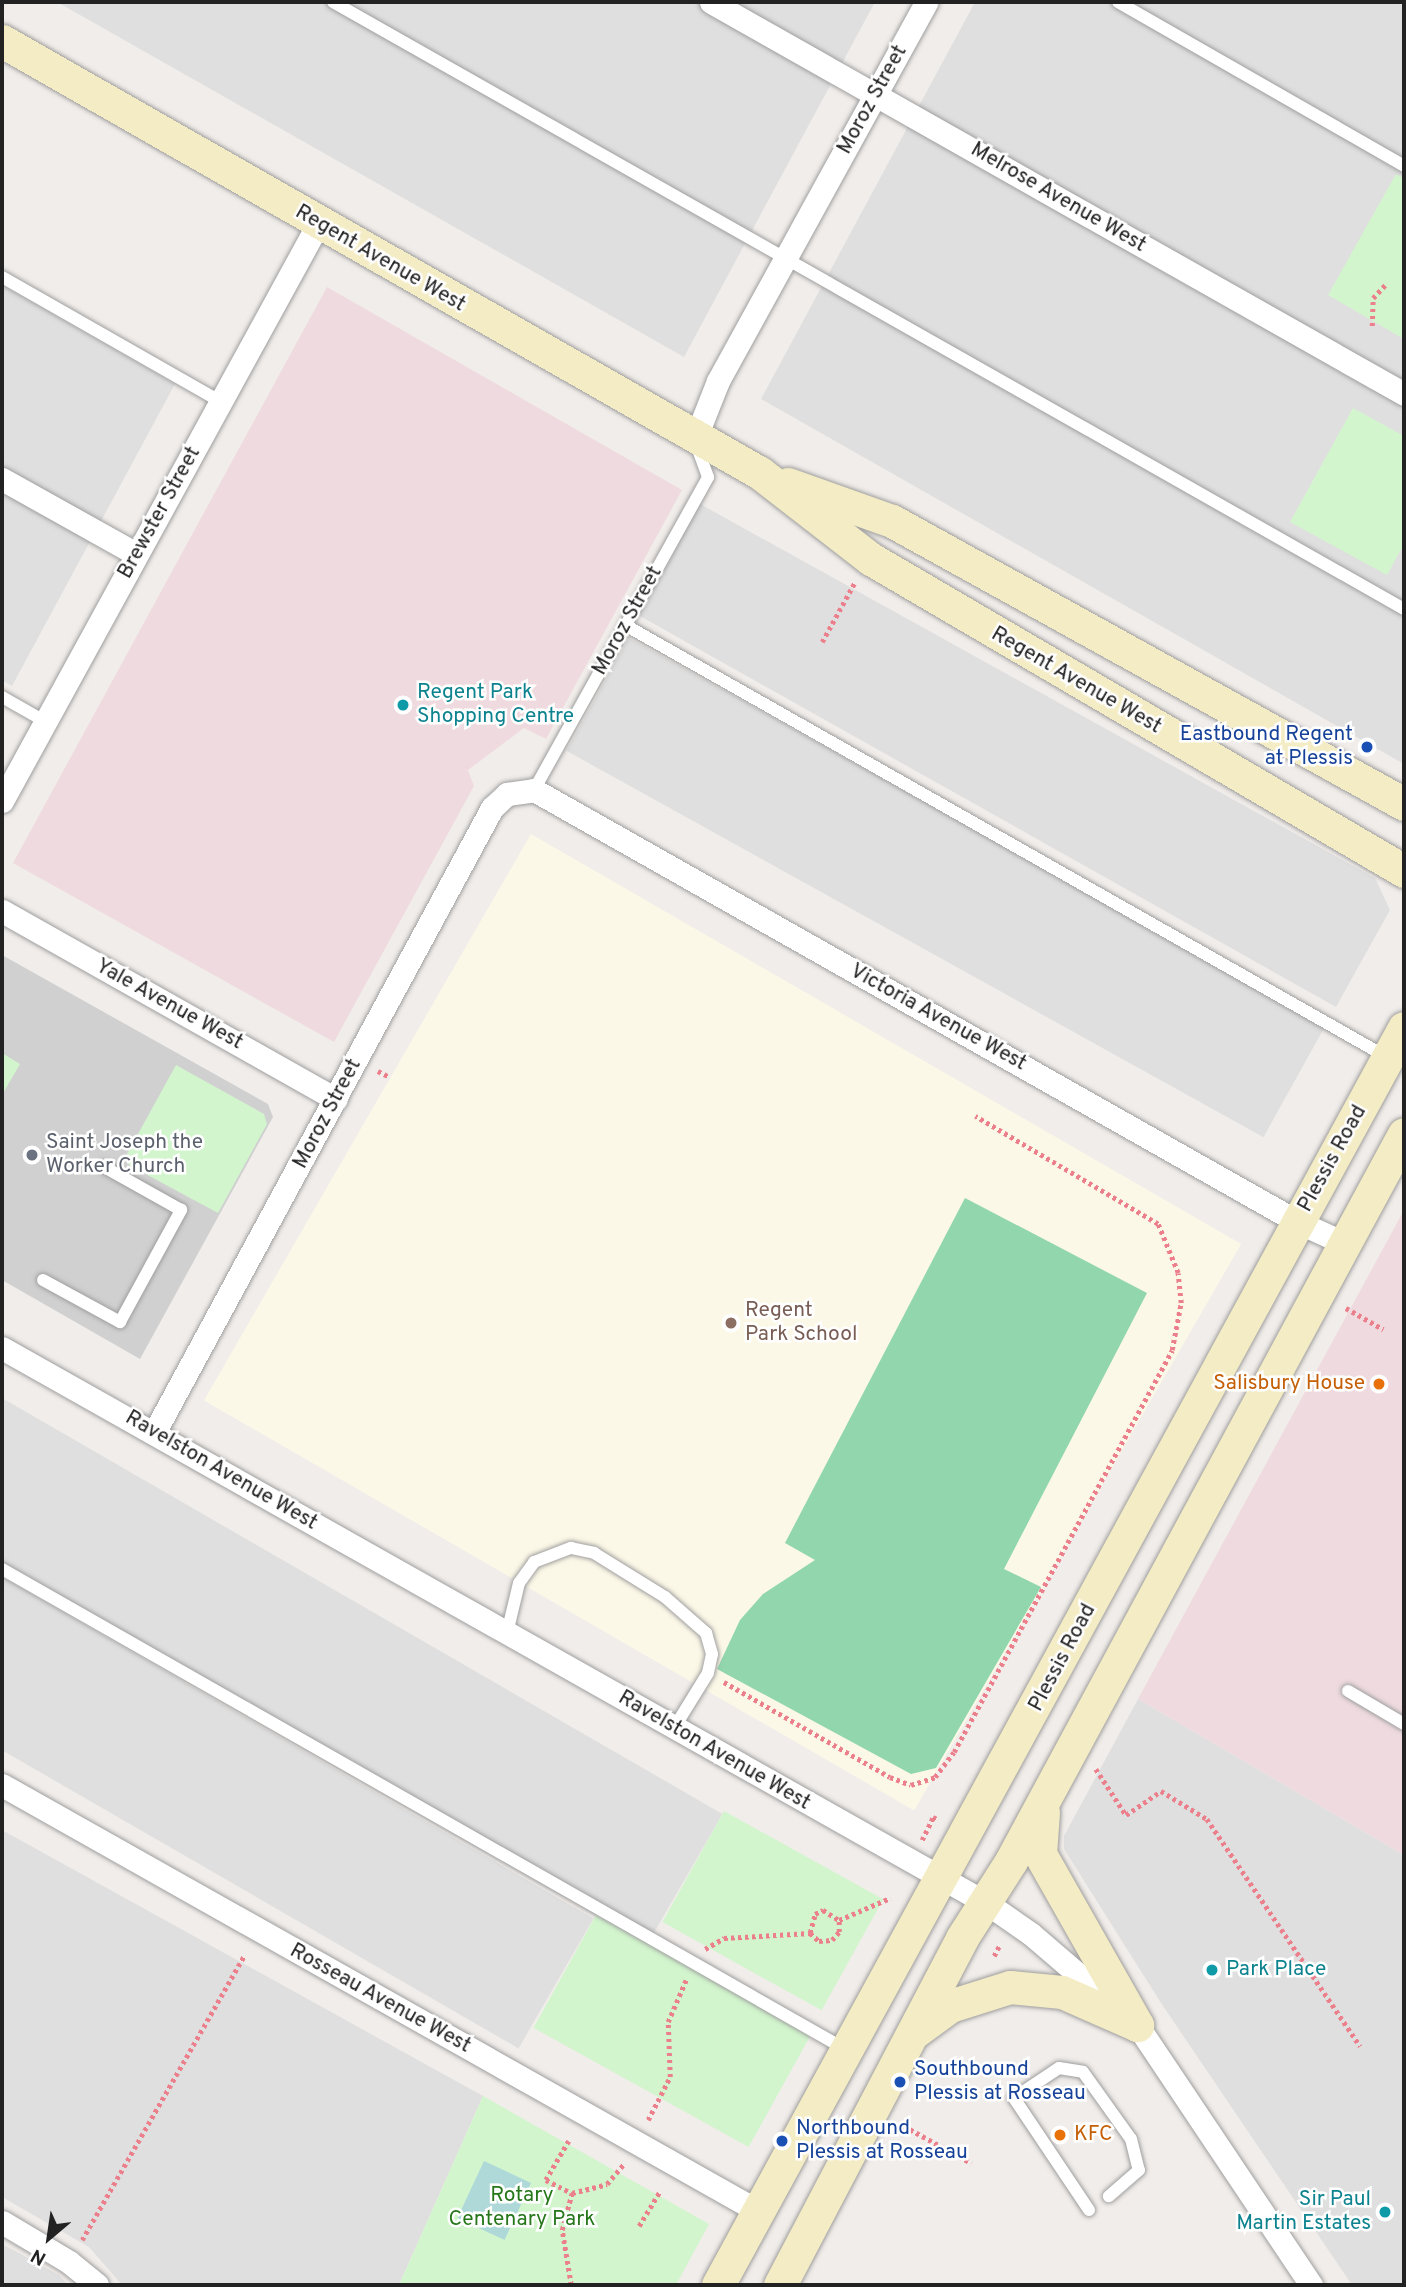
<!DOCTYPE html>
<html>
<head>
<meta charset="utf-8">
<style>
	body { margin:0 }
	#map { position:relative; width:1406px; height:2287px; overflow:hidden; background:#f1edea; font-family:Overpass,sans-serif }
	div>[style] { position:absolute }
	.residential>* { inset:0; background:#e0dfdf; transform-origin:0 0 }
	.commercial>* { inset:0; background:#efdbdf }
	.education>* { inset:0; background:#fcf8e7; transform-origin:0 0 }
	.religious>* { inset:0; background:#d0d0d0 }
	.park>* { inset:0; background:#d2f5cd; transform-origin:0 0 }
	.pitch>* { inset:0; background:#91d6ad }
	.water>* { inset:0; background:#afd9d9; transform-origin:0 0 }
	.path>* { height:4.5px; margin-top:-2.25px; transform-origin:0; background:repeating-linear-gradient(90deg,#eb808c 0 3.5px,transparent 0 7px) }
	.roads { filter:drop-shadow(0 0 2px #9f9f9f) drop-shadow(0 0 2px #9f9f9f) }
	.service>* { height:12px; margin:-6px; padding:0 6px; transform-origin:6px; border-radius:6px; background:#fff }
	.minor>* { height:23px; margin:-11.5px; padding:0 11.5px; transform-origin:11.5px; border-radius:11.5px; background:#fff }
	.secondary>* { height:33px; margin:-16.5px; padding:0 16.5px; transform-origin:16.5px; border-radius:16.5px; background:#f4ecc5 }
	.dots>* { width:19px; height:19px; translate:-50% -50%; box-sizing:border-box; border:4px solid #fff; border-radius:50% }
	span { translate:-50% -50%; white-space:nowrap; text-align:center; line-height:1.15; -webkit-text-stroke:5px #fff; paint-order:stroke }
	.street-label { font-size:21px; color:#222 }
	.culture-label { font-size:21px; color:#0d838f }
	.left { translate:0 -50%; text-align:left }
	.right { translate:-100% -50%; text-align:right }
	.transit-label { font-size:21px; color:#164399 }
	.worship-label { font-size:21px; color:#5b616d }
	.education-label { font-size:21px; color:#785e54 }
	.food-label { font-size:21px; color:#c56008 }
	.park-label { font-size:21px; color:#257719 }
	.frame { position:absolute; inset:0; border:4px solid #222; pointer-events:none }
	.north { position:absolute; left:14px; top:2203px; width:70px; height:70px; -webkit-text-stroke:5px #fff; paint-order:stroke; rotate:209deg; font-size:19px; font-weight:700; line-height:28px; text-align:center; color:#222 }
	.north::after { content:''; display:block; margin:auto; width:24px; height:32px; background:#222; clip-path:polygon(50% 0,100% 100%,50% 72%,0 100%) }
</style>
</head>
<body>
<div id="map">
	<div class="residential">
		<div style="clip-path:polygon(57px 2px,875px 2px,684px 357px)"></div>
		<div style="clip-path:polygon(975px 2px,1404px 2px,1404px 764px,761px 399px)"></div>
		<div style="clip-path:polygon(2px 285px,175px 384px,12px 686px,2px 680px)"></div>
		<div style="clip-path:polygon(700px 504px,1375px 878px,1390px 910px,1336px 1007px,640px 616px)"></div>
		<div style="left:629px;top:638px;width:797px;height:129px;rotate:29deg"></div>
		<div style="left:2px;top:1398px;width:832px;height:151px;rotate:30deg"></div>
		<div style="left:2px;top:1577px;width:683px;height:150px;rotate:30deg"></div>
		<div style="clip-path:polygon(1138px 1699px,1404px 1855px,1404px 2285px,1352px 2285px,1161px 2003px,1064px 1849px,1064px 1836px)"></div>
		<div style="clip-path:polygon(2px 1830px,483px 2096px,399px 2285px,122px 2285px,89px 2247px,2px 2197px)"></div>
		<div style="clip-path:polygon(2px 2244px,59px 2275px,68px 2285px,2px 2285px)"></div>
	</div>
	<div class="commercial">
		<div style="clip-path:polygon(327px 287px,682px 490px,546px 739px,524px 728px,468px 770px,474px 786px,334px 1042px,13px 863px)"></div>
		<div style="clip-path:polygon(1404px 1210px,1404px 1855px,1138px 1699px)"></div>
	</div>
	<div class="education">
		<div style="left:531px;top:834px;width:820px;height:654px;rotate:30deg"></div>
	</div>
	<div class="religious">
		<div style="clip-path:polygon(2px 955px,268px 1104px,273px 1117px,140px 1359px,2px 1280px)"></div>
	</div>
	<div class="park">
		<div style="clip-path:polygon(1396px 174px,1404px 178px,1404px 339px,1328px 295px)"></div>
		<div style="clip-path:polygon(1353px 408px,1404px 436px,1404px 544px,1387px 575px,1290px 522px)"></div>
		<div style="clip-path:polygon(2px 1053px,20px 1064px,2px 1095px)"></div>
		<div style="clip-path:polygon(176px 1065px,264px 1114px,267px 1124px,218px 1213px,129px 1165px,127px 1154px)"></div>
		<div style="left:724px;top:1811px;width:182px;height:127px;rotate:29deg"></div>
		<div style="left:596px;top:1915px;width:246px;height:129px;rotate:29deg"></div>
		<div style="clip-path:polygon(483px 2096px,709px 2224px,676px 2285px,399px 2285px)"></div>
	</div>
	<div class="pitch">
		<div style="clip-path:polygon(965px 1198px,1147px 1293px,1004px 1569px,1041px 1587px,936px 1768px,911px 1774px,717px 1669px,740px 1620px,763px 1594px,815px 1560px,785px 1543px)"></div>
	</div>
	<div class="water">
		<div style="left:484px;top:2161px;width:52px;height:63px;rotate:25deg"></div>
	</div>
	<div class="path">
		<div style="left:1372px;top:326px;width:28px;rotate:-88deg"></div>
		<div style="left:1373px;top:298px;width:19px;rotate:-47deg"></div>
		<div style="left:822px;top:642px;width:68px;rotate:-61.2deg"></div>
		<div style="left:378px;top:1071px;width:13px;rotate:27deg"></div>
		<div style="left:1346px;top:1308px;width:43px;rotate:29.6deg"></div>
		<div style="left:724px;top:1682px;width:191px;rotate:29.8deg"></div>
		<div style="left:890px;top:1777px;width:22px;rotate:21deg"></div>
		<div style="left:911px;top:1785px;width:25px;rotate:-18deg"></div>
		<div style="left:935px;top:1777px;width:31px;rotate:-53deg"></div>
		<div style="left:954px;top:1752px;width:457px;rotate:-61.5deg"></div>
		<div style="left:1172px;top:1350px;width:48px;rotate:-79.2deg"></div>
		<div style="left:1181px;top:1303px;width:30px;rotate:-96deg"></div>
		<div style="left:1178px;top:1273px;width:53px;rotate:-112.2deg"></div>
		<div style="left:1158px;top:1224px;width:212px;rotate:-149.5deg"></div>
		<div style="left:1096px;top:1769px;width:55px;rotate:56.9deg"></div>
		<div style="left:1126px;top:1815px;width:42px;rotate:-34.4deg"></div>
		<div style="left:1161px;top:1791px;width:54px;rotate:31.3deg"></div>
		<div style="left:1207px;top:1819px;width:274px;rotate:56deg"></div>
		<div style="left:922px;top:1840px;width:25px;rotate:-64deg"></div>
		<div style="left:933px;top:1817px;width:4px;rotate:27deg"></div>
		<div style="left:810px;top:1933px;width:20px;rotate:-75deg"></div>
		<div style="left:815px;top:1914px;width:9px;rotate:-27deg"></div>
		<div style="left:823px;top:1910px;width:19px;rotate:32deg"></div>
		<div style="left:705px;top:1949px;width:22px;rotate:-30deg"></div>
		<div style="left:724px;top:1938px;width:86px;rotate:-3.3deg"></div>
		<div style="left:810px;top:1933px;width:12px;rotate:42deg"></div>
		<div style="left:819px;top:1941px;width:13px;rotate:-4deg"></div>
		<div style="left:832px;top:1940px;width:11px;rotate:-49deg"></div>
		<div style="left:839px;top:1932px;width:12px;rotate:-90deg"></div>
		<div style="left:839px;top:1920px;width:56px;rotate:-23.3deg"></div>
		<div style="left:994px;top:1956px;width:11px;rotate:-63deg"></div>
		<div style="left:648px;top:2120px;width:48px;rotate:-62.9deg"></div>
		<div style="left:670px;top:2077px;width:55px;rotate:-92.1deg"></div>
		<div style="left:668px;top:2022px;width:46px;rotate:-66.8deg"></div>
		<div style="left:904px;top:2126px;width:77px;rotate:28.9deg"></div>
		<div style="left:569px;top:2141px;width:45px;rotate:120.5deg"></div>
		<div style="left:546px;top:2180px;width:29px;rotate:27deg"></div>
		<div style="left:639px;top:2226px;width:39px;rotate:-59deg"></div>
		<div style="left:82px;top:2240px;width:327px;rotate:-60.3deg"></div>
		<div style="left:571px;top:2285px;width:56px;rotate:-99.3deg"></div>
		<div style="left:562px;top:2230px;width:38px;rotate:-75deg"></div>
		<div style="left:572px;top:2193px;width:36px;rotate:-14deg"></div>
		<div style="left:607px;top:2184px;width:26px;rotate:-50deg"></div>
	</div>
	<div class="roads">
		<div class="service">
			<div style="left:333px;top:2px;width:1231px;rotate:29.54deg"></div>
			<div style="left:1118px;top:2px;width:330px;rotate:29.8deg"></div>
			<div style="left:2px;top:277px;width:252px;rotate:29.7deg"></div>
			<div style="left:625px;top:625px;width:874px;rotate:29.56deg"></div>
			<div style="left:2px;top:697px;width:51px;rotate:29.6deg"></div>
			<div style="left:534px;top:790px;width:358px;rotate:-60.9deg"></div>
			<div style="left:708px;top:477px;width:33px;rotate:-110deg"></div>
			<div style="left:43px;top:1280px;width:88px;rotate:28.6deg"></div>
			<div style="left:120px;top:1322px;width:128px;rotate:-61.4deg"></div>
			<div style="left:181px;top:1210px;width:88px;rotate:-150.8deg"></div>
			<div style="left:2px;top:1569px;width:970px;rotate:29.66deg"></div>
			<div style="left:507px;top:1633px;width:51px;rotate:-76.5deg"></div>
			<div style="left:519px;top:1583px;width:26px;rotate:-54deg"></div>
			<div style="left:534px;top:1562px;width:40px;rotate:-21deg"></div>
			<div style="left:571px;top:1548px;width:24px;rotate:12deg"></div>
			<div style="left:594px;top:1553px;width:84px;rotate:31.8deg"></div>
			<div style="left:665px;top:1597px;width:55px;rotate:41.3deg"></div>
			<div style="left:706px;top:1633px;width:22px;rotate:74deg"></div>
			<div style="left:712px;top:1654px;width:19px;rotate:102deg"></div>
			<div style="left:708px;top:1673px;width:65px;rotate:121.7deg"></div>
			<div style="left:1348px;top:1691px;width:65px;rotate:30.5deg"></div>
			<div style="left:1089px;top:2210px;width:135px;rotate:-123.8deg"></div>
			<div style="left:1014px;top:2098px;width:54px;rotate:-33.7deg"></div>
			<div style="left:1059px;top:2068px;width:24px;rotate:9deg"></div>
			<div style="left:1083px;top:2072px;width:82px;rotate:54.4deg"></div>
			<div style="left:1131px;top:2139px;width:32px;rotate:76deg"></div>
			<div style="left:1139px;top:2170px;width:40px;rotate:139deg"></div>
		</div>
		<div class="minor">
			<div style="left:711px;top:2px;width:796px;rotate:29.49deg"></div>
			<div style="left:695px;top:439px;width:62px;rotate:-68.4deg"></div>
			<div style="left:718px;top:381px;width:432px;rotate:-61.2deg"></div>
			<div style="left:2px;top:479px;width:154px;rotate:29.2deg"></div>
			<div style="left:2px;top:801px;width:658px;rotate:-61.29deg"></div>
			<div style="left:2px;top:911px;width:383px;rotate:29.4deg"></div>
			<div style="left:2px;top:1348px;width:1132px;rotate:29.42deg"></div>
			<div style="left:988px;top:1904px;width:52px;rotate:34.9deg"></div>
			<div style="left:1031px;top:1934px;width:140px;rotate:40.6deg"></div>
			<div style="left:1137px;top:2025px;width:313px;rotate:56.2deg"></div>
			<div style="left:154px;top:1433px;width:711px;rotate:-61.6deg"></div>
			<div style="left:492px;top:808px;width:21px;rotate:-43deg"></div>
			<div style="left:507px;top:794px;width:27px;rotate:-8deg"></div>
			<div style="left:534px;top:790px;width:878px;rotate:29.49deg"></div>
			<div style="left:1298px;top:1222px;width:51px;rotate:24.5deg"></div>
			<div style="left:2px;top:1785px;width:868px;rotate:29.4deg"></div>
			<div style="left:2px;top:2222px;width:78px;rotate:30.8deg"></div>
			<div style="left:69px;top:2262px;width:36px;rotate:39deg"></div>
		</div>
		<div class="secondary">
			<div style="left:2px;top:41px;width:872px;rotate:29.68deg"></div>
			<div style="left:760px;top:473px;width:140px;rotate:37.8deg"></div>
			<div style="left:871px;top:559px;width:618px;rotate:30.34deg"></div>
			<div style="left:788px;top:484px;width:110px;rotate:19.6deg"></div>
			<div style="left:892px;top:521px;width:585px;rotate:28.93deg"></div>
			<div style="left:1043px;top:1812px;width:42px;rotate:94.1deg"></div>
			<div style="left:1040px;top:1854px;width:197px;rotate:60.4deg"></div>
			<div style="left:916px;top:2031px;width:42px;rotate:-36.3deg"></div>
			<div style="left:950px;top:2006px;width:63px;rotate:-17.6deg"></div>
			<div style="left:1010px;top:1987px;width:52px;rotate:5.5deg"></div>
			<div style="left:1062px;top:1992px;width:82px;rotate:23.7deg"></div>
			<div style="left:718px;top:2285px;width:1432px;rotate:-61.38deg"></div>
			<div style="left:780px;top:2285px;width:392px;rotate:-62.3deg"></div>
			<div style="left:962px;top:1938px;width:91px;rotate:-57.5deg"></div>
			<div style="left:1011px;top:1861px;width:826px;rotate:-61.61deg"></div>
		</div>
	</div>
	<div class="dots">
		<div style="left:403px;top:705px;background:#0f9aa8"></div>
		<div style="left:1367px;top:747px;background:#1a4fb4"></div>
		<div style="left:32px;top:1155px;background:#6b7280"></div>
		<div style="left:731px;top:1323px;background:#8d6e63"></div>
		<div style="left:1379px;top:1384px;background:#e8710a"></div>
		<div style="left:1212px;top:1970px;background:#0f9aa8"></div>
		<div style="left:900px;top:2082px;background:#1a4fb4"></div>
		<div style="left:1060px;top:2135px;background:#e8710a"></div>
		<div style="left:782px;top:2141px;background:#1a4fb4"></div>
		<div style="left:1385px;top:2212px;background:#0f9aa8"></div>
	</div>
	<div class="street-label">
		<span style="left:873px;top:100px;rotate:-61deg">Moroz Street</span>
		<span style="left:1058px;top:198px;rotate:30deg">Melrose Avenue West</span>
		<span style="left:380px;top:259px;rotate:30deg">Regent Avenue West</span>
		<span style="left:160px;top:513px;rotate:-61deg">Brewster Street</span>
		<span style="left:628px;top:621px;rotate:-61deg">Moroz Street</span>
		<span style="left:1076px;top:681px;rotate:30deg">Regent Avenue West</span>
		<span style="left:169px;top:1005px;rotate:29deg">Yale Avenue West</span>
		<span style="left:938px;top:1018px;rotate:29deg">Victoria Avenue West</span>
		<span style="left:328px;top:1114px;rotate:-62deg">Moroz Street</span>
		<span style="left:1333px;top:1159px;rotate:-61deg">Plessis Road</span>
		<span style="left:221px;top:1471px;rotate:30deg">Ravelston Avenue West</span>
		<span style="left:1063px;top:1658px;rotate:-62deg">Plessis Road</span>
		<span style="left:714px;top:1751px;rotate:30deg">Ravelston Avenue West</span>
		<span style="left:380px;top:1999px;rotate:29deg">Rosseau Avenue West</span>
	</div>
	<div class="culture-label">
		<span class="left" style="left:417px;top:705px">Regent Park<br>Shopping Centre</span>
		<span class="left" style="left:1226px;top:1970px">Park Place</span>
		<span class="right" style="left:1371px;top:2212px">Sir Paul<br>Martin Estates</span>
	</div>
	<div class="transit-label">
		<span class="right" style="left:1353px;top:747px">Eastbound Regent<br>at Plessis</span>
		<span class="left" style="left:914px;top:2082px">Southbound<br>Plessis at Rosseau</span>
		<span class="left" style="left:796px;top:2141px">Northbound<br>Plessis at Rosseau</span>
	</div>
	<div class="worship-label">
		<span class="left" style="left:46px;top:1155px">Saint Joseph the<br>Worker Church</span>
	</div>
	<div class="education-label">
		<span class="left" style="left:745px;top:1323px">Regent<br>Park School</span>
	</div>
	<div class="food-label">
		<span class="right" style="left:1365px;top:1384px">Salisbury House</span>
		<span class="left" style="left:1074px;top:2135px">KFC</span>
	</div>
	<div class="park-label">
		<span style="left:522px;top:2208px">Rotary<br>Centenary Park</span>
	</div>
	<div class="frame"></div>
	<div class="north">N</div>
</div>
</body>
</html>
